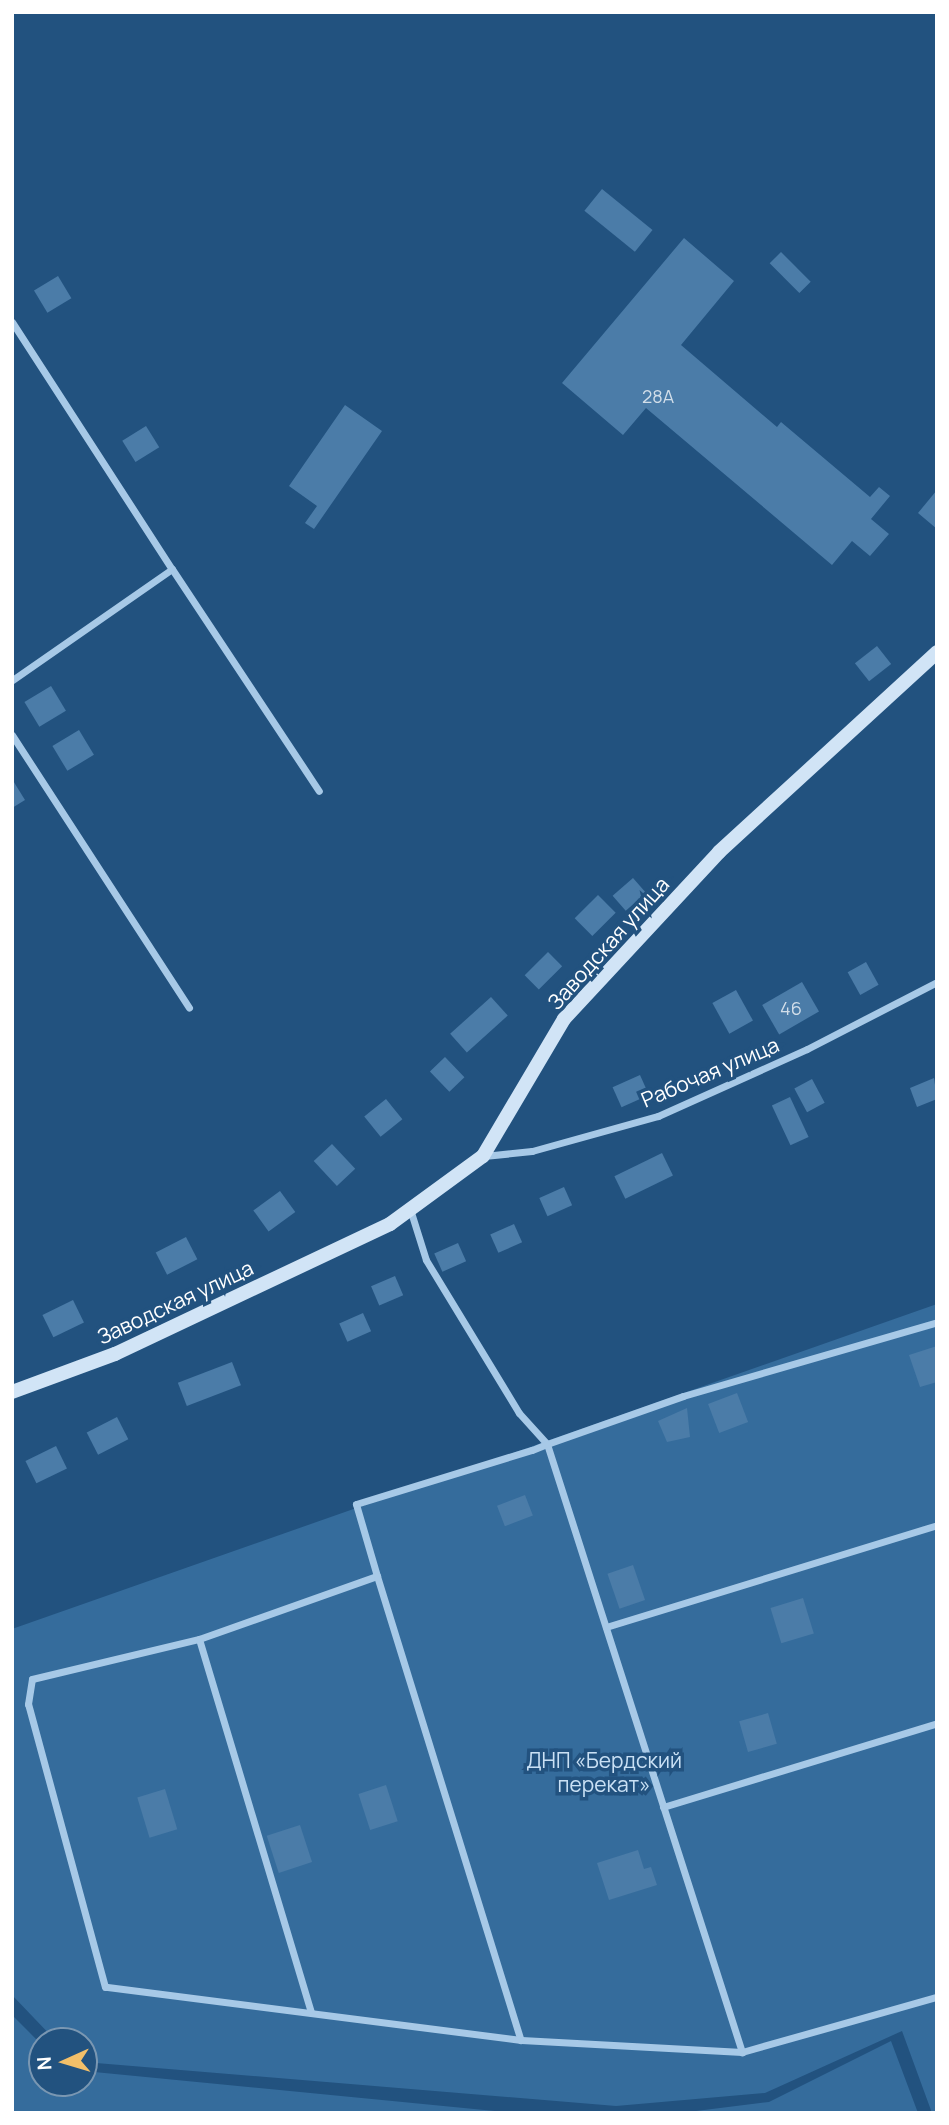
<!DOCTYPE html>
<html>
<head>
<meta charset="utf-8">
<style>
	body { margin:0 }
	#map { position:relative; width:949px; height:2125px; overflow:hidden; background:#22527f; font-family:Manrope,sans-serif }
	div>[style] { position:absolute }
	.green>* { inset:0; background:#356c9c }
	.building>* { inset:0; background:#4b7ca8; transform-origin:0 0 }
	.street>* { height:7px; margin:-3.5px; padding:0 3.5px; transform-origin:3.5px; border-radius:3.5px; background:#a7c9e7 }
	.secondary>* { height:14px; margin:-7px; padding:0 7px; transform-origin:7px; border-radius:7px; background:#d1e4f6 }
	span { translate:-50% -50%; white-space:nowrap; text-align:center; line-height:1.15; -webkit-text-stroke:7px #22527f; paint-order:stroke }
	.number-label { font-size:18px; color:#d2dee9 }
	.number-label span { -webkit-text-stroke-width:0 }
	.street-label { font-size:21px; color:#fff }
	.park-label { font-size:21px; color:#cae1f5 }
	.frame { position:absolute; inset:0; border:14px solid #fff; pointer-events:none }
	.north { position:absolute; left:28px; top:2027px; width:70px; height:70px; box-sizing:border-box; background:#22527f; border:2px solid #7a97b2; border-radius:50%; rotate:266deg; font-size:19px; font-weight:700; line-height:28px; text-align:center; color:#fff }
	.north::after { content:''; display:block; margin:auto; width:24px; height:32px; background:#f2bf69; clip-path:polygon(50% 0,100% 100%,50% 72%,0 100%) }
</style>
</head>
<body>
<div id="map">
	<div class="green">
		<div style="clip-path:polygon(937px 1304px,937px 2113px,932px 2113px,902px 2031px,765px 2093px,616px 2106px,84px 2062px,84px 2041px,56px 2041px,12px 1995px,12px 1629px)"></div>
		<div style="clip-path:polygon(12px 2015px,42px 2045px,42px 2083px,84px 2083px,84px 2071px,514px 2113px,12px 2113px)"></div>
		<div style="clip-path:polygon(891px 2041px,918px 2113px,680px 2113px,769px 2102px)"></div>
	</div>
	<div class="building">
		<div style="left:602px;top:189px;width:65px;height:28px;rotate:39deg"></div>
		<div style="clip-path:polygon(684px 238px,734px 281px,681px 345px,777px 427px,781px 422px,870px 497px,879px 487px,890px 496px,871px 519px,889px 534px,870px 556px,852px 541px,832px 565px,646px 408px,623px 435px,562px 383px)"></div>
		<div style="left:781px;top:252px;width:42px;height:16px;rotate:45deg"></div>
		<div style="left:58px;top:276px;width:26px;height:28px;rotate:59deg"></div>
		<div style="clip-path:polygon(345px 405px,382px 431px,314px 529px,305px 523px,317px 506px,289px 486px)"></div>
		<div style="left:146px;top:426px;width:25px;height:28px;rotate:58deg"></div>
		<div style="clip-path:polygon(937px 490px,937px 529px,918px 513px)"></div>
		<div style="left:877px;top:646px;width:23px;height:28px;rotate:52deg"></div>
		<div style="left:51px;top:686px;width:29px;height:31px;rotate:59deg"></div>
		<div style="left:79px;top:730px;width:29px;height:31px;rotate:59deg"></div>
		<div style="clip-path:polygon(12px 779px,25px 800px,12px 808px)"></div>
		<div style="left:633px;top:878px;width:20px;height:27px;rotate:49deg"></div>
		<div style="left:598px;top:895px;width:25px;height:33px;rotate:45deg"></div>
		<div style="left:548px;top:952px;width:20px;height:33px;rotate:45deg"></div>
		<div style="left:866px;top:962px;width:26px;height:21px;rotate:61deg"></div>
		<div style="left:802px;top:982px;width:34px;height:46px;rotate:60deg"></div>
		<div style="left:736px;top:990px;width:35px;height:27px;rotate:61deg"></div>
		<div style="left:491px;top:997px;width:25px;height:55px;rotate:48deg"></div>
		<div style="left:445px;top:1057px;width:28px;height:21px;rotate:46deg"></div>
		<div style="left:640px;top:1075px;width:22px;height:30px;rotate:66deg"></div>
		<div style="clip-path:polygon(934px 1078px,937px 1099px,917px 1107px,910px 1088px)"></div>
		<div style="left:812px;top:1079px;width:27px;height:20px;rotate:62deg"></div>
		<div style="left:790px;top:1097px;width:44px;height:20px;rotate:65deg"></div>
		<div style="left:386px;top:1099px;width:26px;height:28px;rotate:51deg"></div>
		<div style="left:332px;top:1144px;width:34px;height:25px;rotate:47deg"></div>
		<div style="left:662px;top:1153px;width:25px;height:53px;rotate:64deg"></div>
		<div style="left:564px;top:1187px;width:20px;height:27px;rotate:66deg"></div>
		<div style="left:280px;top:1191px;width:26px;height:33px;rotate:54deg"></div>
		<div style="left:514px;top:1224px;width:20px;height:26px;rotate:66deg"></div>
		<div style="left:186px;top:1237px;width:25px;height:34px;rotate:63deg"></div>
		<div style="left:458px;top:1243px;width:20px;height:26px;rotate:66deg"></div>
		<div style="left:395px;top:1276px;width:21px;height:26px;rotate:67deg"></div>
		<div style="left:73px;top:1300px;width:25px;height:34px;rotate:64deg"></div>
		<div style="left:363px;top:1313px;width:20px;height:26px;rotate:66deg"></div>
		<div style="clip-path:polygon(937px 1346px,937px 1382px,920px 1387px,909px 1355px)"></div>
		<div style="left:232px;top:1362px;width:25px;height:58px;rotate:69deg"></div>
		<div style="left:737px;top:1393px;width:31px;height:31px;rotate:69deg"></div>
		<div style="clip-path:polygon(687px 1408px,690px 1437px,667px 1442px,658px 1421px)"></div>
		<div style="left:117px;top:1417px;width:25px;height:34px;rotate:63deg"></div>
		<div style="left:56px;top:1446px;width:25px;height:34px;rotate:64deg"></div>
		<div style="left:525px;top:1495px;width:22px;height:30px;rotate:69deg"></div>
		<div style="left:633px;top:1565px;width:37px;height:27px;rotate:71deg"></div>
		<div style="left:803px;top:1598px;width:37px;height:34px;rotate:73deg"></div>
		<div style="left:768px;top:1713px;width:32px;height:30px;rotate:74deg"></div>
		<div style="left:386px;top:1785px;width:38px;height:29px;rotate:72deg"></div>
		<div style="left:165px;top:1789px;width:42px;height:29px;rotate:73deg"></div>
		<div style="left:300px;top:1825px;width:39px;height:35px;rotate:72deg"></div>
		<div style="clip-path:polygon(638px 1850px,644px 1869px,651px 1867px,657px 1885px,609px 1900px,597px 1863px)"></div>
	</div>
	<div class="street">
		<div style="left:12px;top:322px;width:294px;rotate:57.1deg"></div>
		<div style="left:172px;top:569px;width:195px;rotate:145.2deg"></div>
		<div style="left:172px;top:569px;width:266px;rotate:56.5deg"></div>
		<div style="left:12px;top:735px;width:325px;rotate:57deg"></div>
		<div style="left:484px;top:1156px;width:48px;rotate:-5.9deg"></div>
		<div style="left:532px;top:1151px;width:131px;rotate:-15.5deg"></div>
		<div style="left:658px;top:1116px;width:163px;rotate:-24.2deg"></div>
		<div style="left:807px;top:1049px;width:146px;rotate:-27.3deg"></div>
		<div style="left:410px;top:1209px;width:53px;rotate:72.6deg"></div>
		<div style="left:426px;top:1260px;width:179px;rotate:58.7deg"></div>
		<div style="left:519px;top:1413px;width:42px;rotate:47.9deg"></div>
		<div style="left:547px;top:1444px;width:639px;rotate:72.22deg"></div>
		<div style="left:742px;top:2052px;width:221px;rotate:-176.9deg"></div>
		<div style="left:521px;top:2040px;width:419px;rotate:-172.7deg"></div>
		<div style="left:105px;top:1987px;width:293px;rotate:-105.2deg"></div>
		<div style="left:28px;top:1704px;width:25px;rotate:-81deg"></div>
		<div style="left:32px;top:1679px;width:172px;rotate:-13.5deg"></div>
		<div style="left:199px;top:1639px;width:189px;rotate:-19.5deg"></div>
		<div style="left:377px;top:1576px;width:75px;rotate:-106.3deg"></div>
		<div style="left:356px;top:1504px;width:184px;rotate:-17.1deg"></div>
		<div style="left:532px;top:1450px;width:16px;rotate:-22deg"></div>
		<div style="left:547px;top:1444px;width:144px;rotate:-19.4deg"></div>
		<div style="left:683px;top:1396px;width:265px;rotate:-16.2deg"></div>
		<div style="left:377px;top:1576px;width:486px;rotate:72.8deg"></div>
		<div style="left:606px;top:1627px;width:346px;rotate:-17.1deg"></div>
		<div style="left:199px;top:1639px;width:390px;rotate:73.3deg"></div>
		<div style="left:663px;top:1807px;width:287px;rotate:-17deg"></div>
		<div style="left:742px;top:2052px;width:203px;rotate:-15.8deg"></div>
	</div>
	<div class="secondary">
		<div style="left:12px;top:1392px;width:110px;rotate:-20.3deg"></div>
		<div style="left:115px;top:1354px;width:304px;rotate:-25.3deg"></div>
		<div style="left:390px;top:1224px;width:115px;rotate:-36.2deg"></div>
		<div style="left:483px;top:1156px;width:159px;rotate:-59.4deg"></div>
		<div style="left:564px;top:1019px;width:228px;rotate:-47.1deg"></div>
		<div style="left:719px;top:852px;width:296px;rotate:-42.5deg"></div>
	</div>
	<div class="number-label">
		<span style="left:658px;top:396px">28А</span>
		<span style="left:791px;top:1008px">46</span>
	</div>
	<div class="street-label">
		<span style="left:608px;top:943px;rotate:-48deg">Заводская улица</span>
		<span style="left:710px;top:1072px;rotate:-23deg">Рабочая улица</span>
		<span style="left:175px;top:1302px;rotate:-25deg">Заводская улица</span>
	</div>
	<div class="park-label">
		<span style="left:604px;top:1772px">ДНП «Бердский<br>перекат»</span>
	</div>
	<div class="frame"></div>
	<div class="north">N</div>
</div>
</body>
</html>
